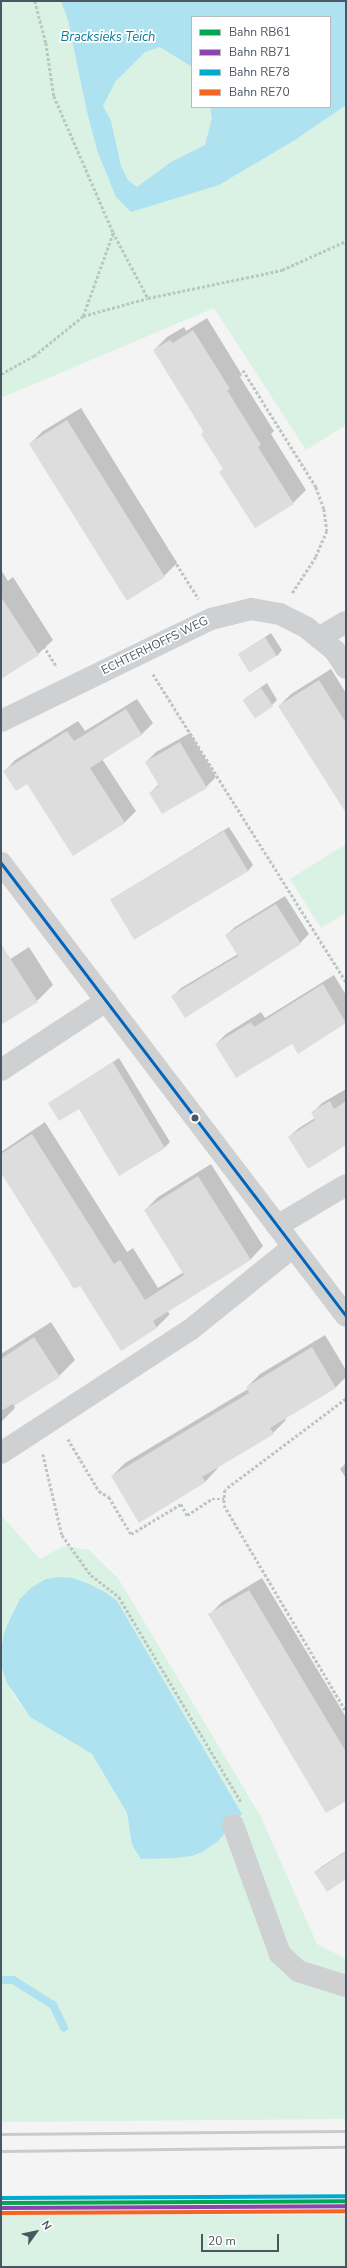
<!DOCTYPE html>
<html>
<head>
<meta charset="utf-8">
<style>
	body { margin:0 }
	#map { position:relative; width:347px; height:2268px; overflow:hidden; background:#f4f4f4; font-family:"Nunito Sans",sans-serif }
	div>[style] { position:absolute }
	.green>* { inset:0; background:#d9f2e3; transform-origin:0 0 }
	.water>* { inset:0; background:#aee2f0 }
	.shadow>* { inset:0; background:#0003 }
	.stream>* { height:8px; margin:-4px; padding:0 4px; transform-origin:4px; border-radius:4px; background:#aee2f0 }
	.building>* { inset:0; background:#ddddde; transform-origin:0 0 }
	.path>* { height:2.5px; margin-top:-1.25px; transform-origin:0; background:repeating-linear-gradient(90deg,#bcc7c4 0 3px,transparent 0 5px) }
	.minor>* { height:22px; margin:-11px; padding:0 11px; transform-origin:11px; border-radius:11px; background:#ced0d2 }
	.rail>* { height:3px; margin:-1.5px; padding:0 1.5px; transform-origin:1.5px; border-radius:1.5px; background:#c9cacc }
	.bus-1>* { height:3px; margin:-1.5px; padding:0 1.5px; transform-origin:1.5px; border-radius:1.5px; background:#0065bd }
	.rail-1>* { height:4px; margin:-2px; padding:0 2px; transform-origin:2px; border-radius:2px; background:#00a651 }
	.rail-2>* { height:4px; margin:-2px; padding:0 2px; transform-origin:2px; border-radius:2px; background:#8e44ad }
	.rail-3>* { height:4px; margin:-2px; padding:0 2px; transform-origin:2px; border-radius:2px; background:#00a9ce }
	.rail-4>* { height:4px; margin:-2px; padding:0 2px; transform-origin:2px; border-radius:2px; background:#f26522 }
	.dots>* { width:11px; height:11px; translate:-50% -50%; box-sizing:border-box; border:2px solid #fff; border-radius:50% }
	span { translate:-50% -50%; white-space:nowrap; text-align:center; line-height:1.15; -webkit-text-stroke:3.5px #fff; paint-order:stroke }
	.street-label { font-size:12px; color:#4a5661 }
	.water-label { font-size:13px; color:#0c7c9b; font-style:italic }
	.frame { position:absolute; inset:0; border:2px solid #4a5661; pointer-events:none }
	.legend { position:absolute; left:191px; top:16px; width:140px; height:92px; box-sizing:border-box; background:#fff; border:1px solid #b7bbc0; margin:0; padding:5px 7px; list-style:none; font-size:12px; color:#4a5661 }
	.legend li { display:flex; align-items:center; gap:8px; height:20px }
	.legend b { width:20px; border:1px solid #b7bbc0 }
	.north { position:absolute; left:16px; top:2212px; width:40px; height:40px; -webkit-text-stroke:3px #fff; paint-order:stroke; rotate:57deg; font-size:11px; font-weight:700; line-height:16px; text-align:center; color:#4a5661 }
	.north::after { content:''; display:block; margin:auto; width:14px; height:18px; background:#4a5661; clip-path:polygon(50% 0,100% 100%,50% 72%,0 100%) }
	.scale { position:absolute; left:201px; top:2234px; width:78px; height:18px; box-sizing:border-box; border:2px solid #4a5661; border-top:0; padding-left:5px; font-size:12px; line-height:14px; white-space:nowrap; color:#4a5661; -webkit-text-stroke:3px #fff; paint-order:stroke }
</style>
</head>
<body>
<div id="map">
	<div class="green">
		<div style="clip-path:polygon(evenodd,1px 1px,346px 1px,346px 425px,306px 450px,214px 308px,1px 398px,1px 1px,192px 17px,330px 17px,330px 107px,192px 107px,192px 17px)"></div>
		<div style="clip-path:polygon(346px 844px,346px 913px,321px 928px,290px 879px)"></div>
		<div style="clip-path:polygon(1px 1515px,40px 1559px,64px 1546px,89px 1550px,118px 1578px,261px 1817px,317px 1944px,346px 1959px,346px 2119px,1px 2122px,1px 1656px,2px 1668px,14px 1696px,30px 1717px,92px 1754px,127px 1813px,132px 1845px,141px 1859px,192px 1856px,105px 1592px,73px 1578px,46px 1579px,32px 1587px,4px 1633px,1px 1651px)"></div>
		<div style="left:346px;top:2215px;width:52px;height:345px;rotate:90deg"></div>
	</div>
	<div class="water">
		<div style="clip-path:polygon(evenodd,61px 1px,346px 1px,346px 105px,295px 140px,219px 185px,131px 212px,116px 197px,98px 153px,87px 112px,68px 20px,61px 1px,192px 17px,330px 17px,330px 107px,210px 107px,212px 118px,205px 145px,171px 162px,137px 187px,128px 180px,121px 166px,111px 121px,103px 106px,115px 82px,145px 52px,160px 47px,192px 67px,192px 17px)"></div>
		<div style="clip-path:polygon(59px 1577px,73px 1578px,89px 1584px,105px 1592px,117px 1601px,242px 1814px,217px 1842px,202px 1852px,192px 1856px,175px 1858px,141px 1859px,132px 1845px,127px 1813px,92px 1754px,30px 1717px,7px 1683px,2px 1668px,1px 1651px,4px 1633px,11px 1617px,20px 1599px,32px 1587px,46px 1579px)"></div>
	</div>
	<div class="shadow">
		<div style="clip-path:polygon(207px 318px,242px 375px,240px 377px,274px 431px,271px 434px,306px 490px,293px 503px,224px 469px,202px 434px,204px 432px,154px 350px,167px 337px,184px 327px,186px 331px)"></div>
		<div style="clip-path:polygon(81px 408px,177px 563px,164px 576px,30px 444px,43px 431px)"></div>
		<div style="clip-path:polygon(1px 570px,8px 581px,13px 577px,53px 640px,38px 654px,1px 678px)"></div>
		<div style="clip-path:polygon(271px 633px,282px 650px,277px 656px,239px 654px)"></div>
		<div style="clip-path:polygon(331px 669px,346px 693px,346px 800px,279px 706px,291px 694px)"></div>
		<div style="clip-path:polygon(267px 683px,277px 700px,272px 705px,243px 700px)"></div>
		<div style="clip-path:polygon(137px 699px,153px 723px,142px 734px,102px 759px,136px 811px,125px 822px,73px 855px,28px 783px,5px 771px,15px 760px,78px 721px,85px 731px)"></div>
		<div style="clip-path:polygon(190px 733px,216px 777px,206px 787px,150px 793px,159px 784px,146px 762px,156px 752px)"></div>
		<div style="clip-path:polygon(229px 827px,253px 865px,248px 871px,112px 901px,117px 896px)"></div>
		<div style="clip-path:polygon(285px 896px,309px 934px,300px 943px,172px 997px,181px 988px,238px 954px,226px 935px,235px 927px)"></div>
		<div style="clip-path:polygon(29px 947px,53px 985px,37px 1001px,1px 1024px,1px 965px)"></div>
		<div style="clip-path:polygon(334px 975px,346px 995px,346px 1022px,298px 1052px,292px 1043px,216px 1044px,226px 1034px,261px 1012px,265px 1018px)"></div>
		<div style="clip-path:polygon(119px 1058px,170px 1142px,164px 1148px,79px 1108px,49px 1103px)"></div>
		<div style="clip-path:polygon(346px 1089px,346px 1141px,289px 1137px,299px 1128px,315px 1118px,312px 1113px,322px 1103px)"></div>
		<div style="clip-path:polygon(45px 1122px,127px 1252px,133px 1248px,158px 1288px,184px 1272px,145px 1210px,158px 1197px,211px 1164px,263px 1246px,251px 1259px,167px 1311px,170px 1314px,157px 1327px,122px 1350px,80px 1284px,1px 1171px,1px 1152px)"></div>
		<div style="clip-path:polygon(51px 1322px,75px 1360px,59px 1376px,14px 1405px,15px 1408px,1px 1422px,1px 1354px)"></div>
		<div style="clip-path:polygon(325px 1335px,346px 1370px,346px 1377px,336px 1387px,285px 1418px,286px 1420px,273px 1433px,217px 1467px,218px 1468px,205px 1482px,112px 1476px,125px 1463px,248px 1389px,247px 1387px,260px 1374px)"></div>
		<div style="clip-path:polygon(346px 1463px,346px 1478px,340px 1469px)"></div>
		<div style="clip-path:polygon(262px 1578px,346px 1717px,346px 1800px,209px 1615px,222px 1602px)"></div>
		<div style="clip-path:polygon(346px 1851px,346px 1878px,315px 1872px,321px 1867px)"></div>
	</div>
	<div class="stream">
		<div style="left:1px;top:1980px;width:12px"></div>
		<div style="left:13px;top:1980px;width:47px;rotate:32deg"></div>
		<div style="left:53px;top:2005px;width:25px;rotate:64deg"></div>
	</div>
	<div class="building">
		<div style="clip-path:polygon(193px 330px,230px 389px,227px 390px,261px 445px,258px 447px,294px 504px,255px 528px,219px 472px,223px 469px,201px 434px,204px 432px,153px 350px,170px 340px,173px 343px)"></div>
		<div style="left:67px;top:420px;width:185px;height:45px;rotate:58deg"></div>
		<div style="clip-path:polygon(1px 597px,39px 655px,1px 679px)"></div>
		<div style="left:265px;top:637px;width:22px;height:32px;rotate:58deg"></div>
		<div style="clip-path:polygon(319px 680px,346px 723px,346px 813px,278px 706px)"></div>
		<div style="left:261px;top:688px;width:22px;height:22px;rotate:56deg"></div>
		<div style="clip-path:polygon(126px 709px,142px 735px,90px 768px,125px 823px,73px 856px,27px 784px,16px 791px,3px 771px,67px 731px,74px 741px)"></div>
		<div style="clip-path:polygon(180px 742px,207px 788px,162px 814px,149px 793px,159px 786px,145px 762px)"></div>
		<div style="left:224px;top:831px;width:47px;height:133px;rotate:59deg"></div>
		<div style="clip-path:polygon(276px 904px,301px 944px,185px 1018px,171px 996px,238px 956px,225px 935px)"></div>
		<div style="clip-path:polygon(1px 944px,38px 1002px,1px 1025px)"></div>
		<div style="clip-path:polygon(323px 984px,346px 1023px,298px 1054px,292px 1044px,236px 1078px,215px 1044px,251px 1022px,254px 1027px)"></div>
		<div style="clip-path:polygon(113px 1062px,165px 1148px,119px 1176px,79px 1109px,59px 1121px,48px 1103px)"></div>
		<div style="clip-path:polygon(330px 1101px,334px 1109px,346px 1101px,346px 1145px,308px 1169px,288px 1137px,315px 1120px,311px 1112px)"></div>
		<div style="clip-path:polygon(32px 1134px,114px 1264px,120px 1260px,145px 1300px,184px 1275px,144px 1210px,198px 1176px,251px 1260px,153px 1321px,157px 1328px,121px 1351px,80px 1286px,74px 1289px,1px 1173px,1px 1154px)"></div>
		<div style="clip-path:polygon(34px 1337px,60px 1377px,14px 1406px,13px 1404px,1px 1411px,1px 1359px)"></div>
		<div style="clip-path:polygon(312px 1347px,336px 1388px,270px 1428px,274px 1434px,202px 1477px,206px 1482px,139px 1523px,111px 1476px,249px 1393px,246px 1387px)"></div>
		<div style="clip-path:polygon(249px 1590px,346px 1752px,346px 1801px,326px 1813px,208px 1614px)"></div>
		<div style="clip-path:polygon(346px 1852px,346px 1879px,327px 1892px,314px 1872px)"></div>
	</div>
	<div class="path">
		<div style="left:35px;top:1px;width:43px;rotate:75.3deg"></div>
		<div style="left:46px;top:43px;width:54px;rotate:81.4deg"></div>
		<div style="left:54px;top:96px;width:148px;rotate:66.5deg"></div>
		<div style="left:113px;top:232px;width:75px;rotate:62.1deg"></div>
		<div style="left:83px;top:316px;width:67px;rotate:-15.5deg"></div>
		<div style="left:148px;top:298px;width:137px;rotate:-11.8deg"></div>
		<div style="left:282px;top:270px;width:70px;rotate:-24.4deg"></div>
		<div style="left:243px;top:370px;width:138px;rotate:58deg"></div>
		<div style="left:316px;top:487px;width:23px;rotate:70deg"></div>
		<div style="left:324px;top:509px;width:22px;rotate:82deg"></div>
		<div style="left:327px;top:531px;width:28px;rotate:113deg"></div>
		<div style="left:316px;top:557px;width:44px;rotate:123deg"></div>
		<div style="left:1px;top:374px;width:38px;rotate:-29deg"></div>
		<div style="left:34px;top:356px;width:63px;rotate:-39.2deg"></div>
		<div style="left:83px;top:316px;width:88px;rotate:-70.1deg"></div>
		<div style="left:91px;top:429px;width:201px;rotate:57.6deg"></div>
		<div style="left:1px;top:578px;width:105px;rotate:57.8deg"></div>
		<div style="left:153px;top:674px;width:363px;rotate:57.9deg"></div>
		<div style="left:346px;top:1399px;width:151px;rotate:143.1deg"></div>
		<div style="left:225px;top:1490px;width:15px;rotate:94deg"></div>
		<div style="left:224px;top:1505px;width:239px;rotate:59.4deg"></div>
		<div style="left:68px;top:1439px;width:61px;rotate:59.2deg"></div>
		<div style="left:99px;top:1491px;width:12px;rotate:31deg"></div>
		<div style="left:109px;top:1497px;width:43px;rotate:59.3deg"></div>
		<div style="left:131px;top:1534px;width:58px;rotate:-31deg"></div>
		<div style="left:181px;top:1504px;width:13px;rotate:61deg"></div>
		<div style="left:187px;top:1515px;width:30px;rotate:-33deg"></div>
		<div style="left:212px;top:1499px;width:12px"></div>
		<div style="left:43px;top:1454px;width:83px;rotate:76.8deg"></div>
		<div style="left:62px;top:1535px;width:49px;rotate:54.1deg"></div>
		<div style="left:91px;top:1575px;width:36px;rotate:38deg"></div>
		<div style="left:119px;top:1597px;width:239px;rotate:59.2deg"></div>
	</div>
	<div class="minor">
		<div style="left:319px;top:638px;width:31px;rotate:-31deg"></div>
		<div style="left:1px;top:721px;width:233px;rotate:-25.9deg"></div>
		<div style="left:211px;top:619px;width:41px;rotate:-14deg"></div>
		<div style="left:251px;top:609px;width:29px;rotate:10deg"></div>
		<div style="left:280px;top:614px;width:30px;rotate:27deg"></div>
		<div style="left:307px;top:628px;width:36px;rotate:39deg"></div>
		<div style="left:335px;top:651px;width:20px;rotate:57deg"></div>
		<div style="left:1px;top:863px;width:569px;rotate:52.71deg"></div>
		<div style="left:1px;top:1070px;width:126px;rotate:-33.3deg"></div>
		<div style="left:277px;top:1226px;width:80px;rotate:-30.7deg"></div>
		<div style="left:1px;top:1453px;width:225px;rotate:-33.1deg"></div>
		<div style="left:190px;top:1330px;width:132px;rotate:-38.9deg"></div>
		<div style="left:233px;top:1825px;width:137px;rotate:70deg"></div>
		<div style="left:280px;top:1954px;width:25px;rotate:43deg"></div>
		<div style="left:298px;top:1971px;width:50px;rotate:17.4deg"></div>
	</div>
	<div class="rail">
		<div style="left:1px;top:2134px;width:345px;rotate:-0.5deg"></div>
		<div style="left:1px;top:2151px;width:345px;rotate:-0.7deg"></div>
	</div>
	<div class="bus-1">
		<div style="left:1px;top:863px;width:569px;rotate:52.71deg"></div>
	</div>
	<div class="rail-1">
		<div style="left:1px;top:2203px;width:345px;rotate:-0.3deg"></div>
	</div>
	<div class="rail-2">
		<div style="left:1px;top:2208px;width:345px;rotate:-0.3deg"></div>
	</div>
	<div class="rail-3">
		<div style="left:1px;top:2198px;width:345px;rotate:-0.3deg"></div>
	</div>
	<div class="rail-4">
		<div style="left:1px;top:2213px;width:345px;rotate:-0.3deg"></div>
	</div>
	<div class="dots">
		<div style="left:195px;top:1118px;background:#4a5661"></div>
	</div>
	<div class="street-label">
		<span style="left:155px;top:646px;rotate:-26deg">ECHTERHOFFS WEG</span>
	</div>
	<div class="water-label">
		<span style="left:108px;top:37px">Bracksieks Teich</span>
	</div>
	<div class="frame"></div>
	<ul class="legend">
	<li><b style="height:5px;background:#00a651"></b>Bahn RB61</li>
	<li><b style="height:5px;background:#8e44ad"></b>Bahn RB71</li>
	<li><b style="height:5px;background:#00a9ce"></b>Bahn RE78</li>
	<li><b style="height:5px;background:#f26522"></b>Bahn RE70</li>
	</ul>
	<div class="north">N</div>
	<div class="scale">20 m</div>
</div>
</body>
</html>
